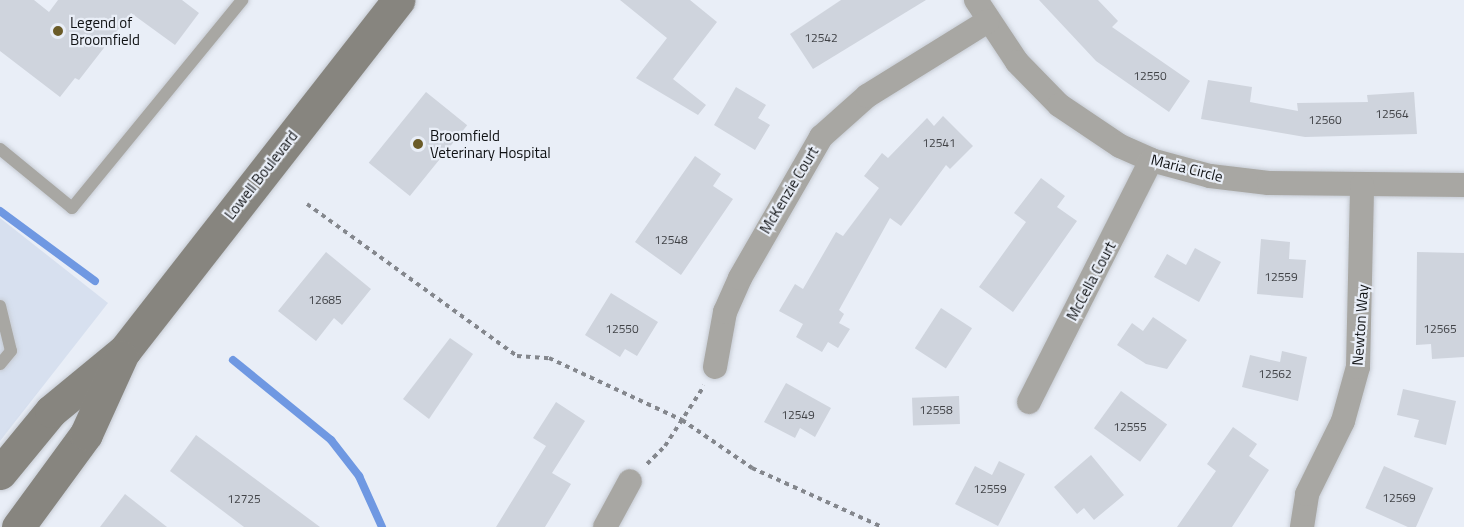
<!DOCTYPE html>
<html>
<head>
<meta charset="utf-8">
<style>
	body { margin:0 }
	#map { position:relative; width:1464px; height:527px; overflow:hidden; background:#e9eef7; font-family:"Titillium Web",sans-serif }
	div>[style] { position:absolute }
	.built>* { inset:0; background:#d7e0ef }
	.stream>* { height:8px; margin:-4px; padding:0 4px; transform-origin:4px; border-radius:4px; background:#6f98e2 }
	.building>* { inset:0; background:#cfd4dd; transform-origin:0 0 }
	.path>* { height:4px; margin-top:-2px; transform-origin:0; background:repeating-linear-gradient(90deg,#84878d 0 4.5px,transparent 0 9px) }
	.roads { filter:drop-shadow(0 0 2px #c6cbd3) drop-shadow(0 0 2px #c6cbd3) }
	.lane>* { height:12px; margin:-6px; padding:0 6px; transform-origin:6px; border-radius:6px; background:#a8a7a3 }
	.street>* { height:24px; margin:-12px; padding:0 12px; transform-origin:12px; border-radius:12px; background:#a8a7a3 }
	.secondary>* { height:33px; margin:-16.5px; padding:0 16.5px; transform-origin:16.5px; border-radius:16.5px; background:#87857f }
	.dots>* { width:16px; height:16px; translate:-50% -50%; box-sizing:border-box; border:3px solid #e9eef7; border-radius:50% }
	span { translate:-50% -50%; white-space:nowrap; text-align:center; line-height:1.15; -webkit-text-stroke:4.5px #e9eef7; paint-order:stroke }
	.number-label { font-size:12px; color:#404246 }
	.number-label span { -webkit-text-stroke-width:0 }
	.poi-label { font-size:15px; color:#101214 }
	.left { translate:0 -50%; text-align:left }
	.street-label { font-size:15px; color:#101214 }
</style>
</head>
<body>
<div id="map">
	<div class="built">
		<div style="clip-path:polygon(0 218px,108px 303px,0 441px)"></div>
	</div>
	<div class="stream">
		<div style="left:0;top:211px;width:118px;rotate:36.4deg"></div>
		<div style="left:233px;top:360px;width:127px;rotate:39.2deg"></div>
		<div style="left:331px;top:440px;width:46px;rotate:52.1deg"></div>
		<div style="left:359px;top:476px;width:56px;rotate:65.7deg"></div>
	</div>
	<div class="building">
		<div style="clip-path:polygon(0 0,34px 0,49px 12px,58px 0,182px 0,199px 13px,175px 45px,131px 13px,79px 80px,75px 78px,60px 97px,0 51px)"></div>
		<div style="clip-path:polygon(620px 0,690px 0,717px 22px,673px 79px,706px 105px,698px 115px,636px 78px,667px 38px)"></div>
		<div style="clip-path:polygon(841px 0,926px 0,813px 69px,790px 34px)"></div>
		<div style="clip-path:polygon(1039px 0,1098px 0,1118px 21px,1112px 27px,1190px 81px,1169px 112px,1096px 61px)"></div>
		<div style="clip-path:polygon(1208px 80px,1252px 87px,1250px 102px,1298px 111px,1297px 103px,1368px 102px,1367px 95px,1414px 92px,1417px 134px,1305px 137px,1201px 119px)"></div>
		<div style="clip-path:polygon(736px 87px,766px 105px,758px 118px,770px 125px,755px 150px,714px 125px)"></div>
		<div style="left:426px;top:92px;width:53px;height:91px;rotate:39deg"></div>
		<div style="clip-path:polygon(943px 116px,973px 146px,950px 169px,946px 165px,901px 226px,890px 218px,839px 310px,844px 314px,839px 323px,850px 329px,838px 348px,828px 342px,822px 352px,796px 337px,803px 324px,779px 311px,795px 284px,803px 289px,836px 232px,843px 236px,879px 188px,864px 176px,882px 153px,888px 158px,927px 118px,934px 126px)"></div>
		<div style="clip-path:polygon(695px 156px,721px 174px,713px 186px,733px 199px,681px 275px,635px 242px)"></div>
		<div style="clip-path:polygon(1041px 178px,1065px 196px,1057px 207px,1077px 221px,1013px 312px,979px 287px,1026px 222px,1014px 213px)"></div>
		<div style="clip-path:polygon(1261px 239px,1290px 242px,1289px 259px,1306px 260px,1303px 298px,1257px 294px)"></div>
		<div style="clip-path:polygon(1195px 248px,1221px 262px,1199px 302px,1154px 277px,1167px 254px,1186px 265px)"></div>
		<div style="clip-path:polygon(326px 252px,371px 289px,342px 325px,334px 318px,316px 341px,278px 311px)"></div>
		<div style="clip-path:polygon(1417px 252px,1464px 253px,1464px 357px,1432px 359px,1431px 344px,1416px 345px)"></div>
		<div style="clip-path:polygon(611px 293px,658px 322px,637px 356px,625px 349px,620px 357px,585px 335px)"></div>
		<div style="left:941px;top:308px;width:37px;height:48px;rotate:33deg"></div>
		<div style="clip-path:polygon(1153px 317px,1187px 340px,1167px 369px,1146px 364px,1117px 345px,1132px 323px,1143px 331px)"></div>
		<div style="clip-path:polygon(450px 338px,473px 354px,429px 419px,403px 399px)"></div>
		<div style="clip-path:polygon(1282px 351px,1307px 357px,1298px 401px,1242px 387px,1250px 355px,1280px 362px)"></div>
		<div style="clip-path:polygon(786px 383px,831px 408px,815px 437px,800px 428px,795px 438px,764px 422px)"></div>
		<div style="clip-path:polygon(1403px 389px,1456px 401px,1446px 445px,1414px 437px,1419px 420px,1397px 415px)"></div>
		<div style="left:1121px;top:391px;width:57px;height:46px;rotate:36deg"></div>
		<div style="left:959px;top:396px;width:28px;height:47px;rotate:88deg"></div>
		<div style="clip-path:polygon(556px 402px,585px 421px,552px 473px,571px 484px,545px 527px,496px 527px,546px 446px,533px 438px)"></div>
		<div style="clip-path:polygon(1233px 427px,1257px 444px,1249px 456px,1269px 470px,1232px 527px,1177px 527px,1216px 471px,1207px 464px)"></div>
		<div style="clip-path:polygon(196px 435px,320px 527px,244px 527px,170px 471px)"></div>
		<div style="clip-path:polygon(1091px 455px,1124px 495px,1094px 520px,1084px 508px,1077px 514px,1054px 487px)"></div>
		<div style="clip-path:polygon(999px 461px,1025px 474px,998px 526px,955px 504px,975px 466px,992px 475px)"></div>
		<div style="left:1384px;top:466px;width:54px;height:46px;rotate:24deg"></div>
		<div style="clip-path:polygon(125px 494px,167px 527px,100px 527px)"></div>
	</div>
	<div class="path">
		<div style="left:307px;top:204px;width:259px;rotate:35.9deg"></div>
		<div style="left:517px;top:356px;width:32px;rotate:4deg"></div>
		<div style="left:549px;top:358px;width:147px;rotate:25deg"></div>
		<div style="left:682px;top:420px;width:85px;rotate:34.4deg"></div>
		<div style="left:752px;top:468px;width:143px;rotate:24.4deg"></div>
		<div style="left:647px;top:464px;width:25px;rotate:-45deg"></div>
		<div style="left:665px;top:446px;width:72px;rotate:-57deg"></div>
	</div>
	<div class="roads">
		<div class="lane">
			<div style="left:0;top:149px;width:93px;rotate:39.3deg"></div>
			<div style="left:72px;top:208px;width:269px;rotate:-50.7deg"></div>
			<div style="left:0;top:306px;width:46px;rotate:76.3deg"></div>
			<div style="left:11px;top:351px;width:17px;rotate:130deg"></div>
		</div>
		<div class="street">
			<div style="left:976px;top:0;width:74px;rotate:56.5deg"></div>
			<div style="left:1017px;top:62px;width:60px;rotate:45.7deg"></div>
			<div style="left:1059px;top:105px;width:73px;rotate:33.9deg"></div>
			<div style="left:1120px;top:146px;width:34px;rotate:24deg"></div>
			<div style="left:1151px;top:160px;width:61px;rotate:15.2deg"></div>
			<div style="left:1210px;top:176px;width:59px;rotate:6.8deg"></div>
			<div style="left:1269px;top:183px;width:195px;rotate:0.6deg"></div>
			<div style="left:715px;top:367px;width:56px;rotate:-79.7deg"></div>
			<div style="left:725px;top:312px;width:37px;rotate:-66deg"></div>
			<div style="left:740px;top:278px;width:163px;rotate:-60.1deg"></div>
			<div style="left:821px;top:137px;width:62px;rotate:-41.7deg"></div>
			<div style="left:867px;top:96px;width:142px;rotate:-31.8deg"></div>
			<div style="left:1029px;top:402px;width:271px;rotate:-63.2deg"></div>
			<div style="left:605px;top:527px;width:52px;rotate:-61.5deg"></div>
			<div style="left:1302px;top:527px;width:33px;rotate:-81deg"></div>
			<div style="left:1307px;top:494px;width:81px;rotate:-63.7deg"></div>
			<div style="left:1343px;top:421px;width:56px;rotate:-74.5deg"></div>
			<div style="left:1358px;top:367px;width:182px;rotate:-88.7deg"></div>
		</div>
		<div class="secondary">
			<div style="left:0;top:473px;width:80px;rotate:-50.6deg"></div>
			<div style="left:51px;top:411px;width:96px;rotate:-39.5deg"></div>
			<div style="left:125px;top:350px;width:444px;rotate:-52deg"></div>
			<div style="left:18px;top:527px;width:115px;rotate:-53.8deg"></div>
			<div style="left:86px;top:434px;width:85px;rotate:-65.6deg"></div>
		</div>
	</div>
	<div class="dots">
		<div style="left:58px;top:31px;background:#6a5b28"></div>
		<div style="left:418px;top:144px;background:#6a5b28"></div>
	</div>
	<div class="number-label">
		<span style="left:821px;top:38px">12542</span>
		<span style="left:1150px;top:76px">12550</span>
		<span style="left:1392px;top:114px">12564</span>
		<span style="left:1325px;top:120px">12560</span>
		<span style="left:939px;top:143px">12541</span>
		<span style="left:671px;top:240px">12548</span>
		<span style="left:1281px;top:277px">12559</span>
		<span style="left:325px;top:300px">12685</span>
		<span style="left:622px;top:329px">12550</span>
		<span style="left:1440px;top:329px">12565</span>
		<span style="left:1275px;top:374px">12562</span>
		<span style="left:936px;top:410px">12558</span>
		<span style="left:798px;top:415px">12549</span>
		<span style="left:1130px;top:427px">12555</span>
		<span style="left:990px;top:489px">12559</span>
		<span style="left:1399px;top:498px">12569</span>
		<span style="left:244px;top:499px">12725</span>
	</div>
	<div class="poi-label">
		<span class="left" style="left:70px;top:31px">Legend of<br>Broomfield</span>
		<span class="left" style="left:430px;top:144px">Broomfield<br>Veterinary Hospital</span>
	</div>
	<div class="street-label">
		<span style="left:1187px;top:168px;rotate:14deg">Maria Circle</span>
		<span style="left:261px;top:175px;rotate:-52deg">Lowell Boulevard</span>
		<span style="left:789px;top:190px;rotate:-59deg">McKenzie Court</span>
		<span style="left:1091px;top:281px;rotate:-62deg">McCella Court</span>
		<span style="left:1360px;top:325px;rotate:-86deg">Newton Way</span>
	</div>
</div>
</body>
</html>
